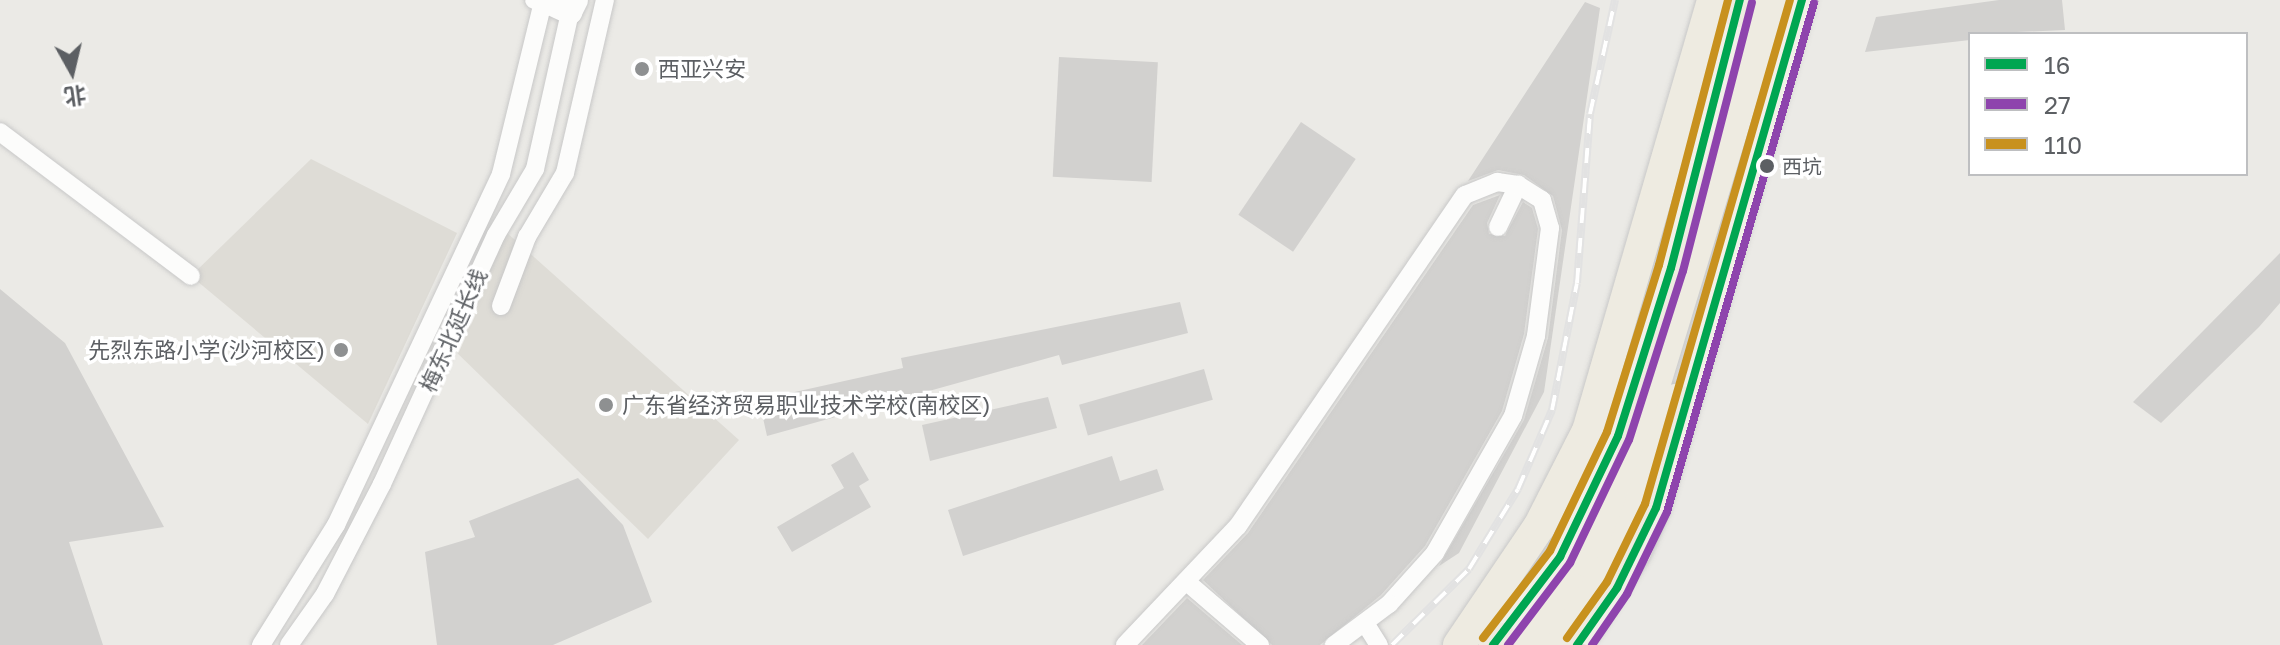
<!DOCTYPE html>
<html>
<head>
<meta charset="utf-8">
<style>
	body { margin:0 }
	#map { position:relative; width:2280px; height:645px; overflow:hidden; background:#ebeae6; font-family:"Golos Text","Noto Sans SC",sans-serif }
	div>[style] { position:absolute }
	.education>* { inset:0; background:#dedcd6 }
	.building>* { inset:0; background:#d2d1cf; transform-origin:0 0 }
	.roads { filter:drop-shadow(0 0 2px #c8c8c8) drop-shadow(0 0 2px #c8c8c8) }
	.street>* { height:18px; margin:-9px; padding:0 9px; transform-origin:9px; border-radius:9px; background:#fcfcfb }
	.secondary>* { height:24px; margin:-12px; padding:0 12px; transform-origin:12px; border-radius:12px; background:#fcfcfb }
	.primary>* { height:28px; margin:-14px; padding:0 14px; transform-origin:14px; border-radius:14px; background:#f2f0e8 }
	.highway>* { height:32px; margin:-16px; padding:0 16px; transform-origin:16px; border-radius:16px; background:#eeebe1 }
	.rail>* { height:8px; margin-top:-4px; transform-origin:0; background:repeating-linear-gradient(90deg,#fff 0 15px,#e2e2e2 0 30px); box-sizing:border-box; border-block:2px solid #e2e2e2 }
	.bus-1>* { height:8px; margin:-4px; padding:0 4px; transform-origin:4px; border-radius:4px; background:#00a651 }
	.bus-2>* { height:8px; margin:-4px; padding:0 4px; transform-origin:4px; border-radius:4px; background:#8e44ad }
	.bus-3>* { height:8px; margin:-4px; padding:0 4px; transform-origin:4px; border-radius:4px; background:#c8911e }
	.dots>* { width:22px; height:22px; translate:-50% -50%; box-sizing:border-box; border:4px solid #fff; border-radius:50% }
	span { translate:-50% -50%; white-space:nowrap; text-align:center; line-height:1.15; -webkit-text-stroke:7px #fff; paint-order:stroke }
	.bus-label { font-size:20px; color:#5c5f63 }
	.left { translate:0 -50%; text-align:left }
	.poi-label { font-size:22px; color:#5c5f63 }
	.right { translate:-100% -50%; text-align:right }
	.street-label { font-size:22px; color:#5c5f63 }
	.legend { position:absolute; left:1968px; top:32px; width:280px; height:144px; box-sizing:border-box; background:#fff; border:2px solid #bebfc1; margin:0; padding:10px 14px; list-style:none; font-size:24px; color:#5c5f63 }
	.legend li { display:flex; align-items:center; gap:16px; height:40px }
	.legend b { width:40px; border:2px solid #bebfc1 }
	.north { position:absolute; left:32px; top:32px; width:80px; height:80px; -webkit-text-stroke:6px #fff; paint-order:stroke; rotate:172deg; font-size:22px; font-weight:700; line-height:32px; text-align:center; color:#5c5f63 }
	.north::after { content:''; display:block; margin:auto; width:28px; height:36px; background:#5c5f63; clip-path:polygon(50% 0,100% 100%,50% 72%,0 100%) }
</style>
</head>
<body>
<div id="map">
	<div class="education">
		<div style="clip-path:polygon(311px 159px,457px 233px,368px 424px,191px 276px)"></div>
		<div style="clip-path:polygon(506px 232px,739px 440px,648px 539px,451px 347px)"></div>
	</div>
	<div class="building">
		<div style="clip-path:polygon(1999px 0,2062px 0,2065px 30px,1970px 34px,1970px 40px,1865px 52px,1876px 17px)"></div>
		<div style="clip-path:polygon(1585px 2px,1600px 8px,1544px 392px,1459px 553px,1439px 566px,1524px 420px,1548px 338px,1562px 230px,1553px 196px,1524px 175px,1498px 170px,1468px 181px)"></div>
		<div style="left:1059px;top:57px;width:99px;height:120px;rotate:3deg"></div>
		<div style="left:1301px;top:122px;width:66px;height:112px;rotate:34deg"></div>
		<div style="clip-path:polygon(1500px 195px,1487px 223px,1489px 234px,1505px 236px,1523px 202px,1532px 208px,1538px 229px,1524px 334px,1502px 411px,1425px 546px,1381px 595px,1320px 645px,1272px 645px,1203px 580px,1248px 533px,1473px 205px)"></div>
		<div style="clip-path:polygon(2280px 253px,2280px 303px,2259px 327px,2161px 423px,2133px 402px)"></div>
		<div style="clip-path:polygon(0 289px,65px 343px,164px 527px,69px 542px,103px 645px,0 645px)"></div>
		<div style="clip-path:polygon(1180px 302px,1188px 333px,1062px 365px,1059px 355px,767px 436px,759px 400px,903px 368px,901px 358px)"></div>
		<div style="left:1204px;top:369px;width:32px;height:130px;rotate:74deg"></div>
		<div style="clip-path:polygon(1048px 397px,1057px 428px,930px 461px,922px 425px)"></div>
		<div style="clip-path:polygon(853px 452px,869px 480px,859px 486px,871px 507px,792px 552px,777px 527px,844px 488px,831px 465px)"></div>
		<div style="clip-path:polygon(1112px 456px,1120px 481px,1157px 469px,1164px 490px,963px 556px,948px 510px)"></div>
		<div style="clip-path:polygon(578px 478px,623px 525px,652px 602px,553px 645px,437px 645px,425px 552px,475px 537px,469px 521px)"></div>
		<div style="clip-path:polygon(1187px 598px,1242px 645px,1142px 645px)"></div>
	</div>
	<div class="roads">
		<div class="street">
			<div style="left:0;top:132px;width:239px;rotate:37deg"></div>
			<div style="left:1498px;top:227px;width:47px;rotate:-64.5deg"></div>
			<div style="left:501px;top:306px;width:74px;rotate:-69.4deg"></div>
			<div style="left:527px;top:237px;width:74px;rotate:-59.3deg"></div>
			<div style="left:565px;top:173px;width:178px;rotate:-77deg"></div>
			<div style="left:1188px;top:583px;width:95px;rotate:40.7deg"></div>
			<div style="left:1365px;top:623px;width:26px;rotate:58deg"></div>
			<div style="left:261px;top:645px;width:142px;rotate:-58deg"></div>
			<div style="left:336px;top:525px;width:388px;rotate:-64.8deg"></div>
			<div style="left:501px;top:174px;width:177px;rotate:-76.3deg"></div>
			<div style="left:543px;top:2px;width:9px;rotate:-167deg"></div>
			<div style="left:289px;top:645px;width:62px;rotate:-54.8deg"></div>
			<div style="left:325px;top:594px;width:124px;rotate:-62.6deg"></div>
			<div style="left:382px;top:484px;width:274px;rotate:-65.4deg"></div>
			<div style="left:496px;top:235px;width:77px;rotate:-59.4deg"></div>
			<div style="left:535px;top:169px;width:161px;rotate:-77.4deg"></div>
			<div style="left:1125px;top:645px;width:164px;rotate:-46.5deg"></div>
			<div style="left:1238px;top:526px;width:401px;rotate:-55.6deg"></div>
			<div style="left:1465px;top:195px;width:35px;rotate:-22deg"></div>
			<div style="left:1497px;top:182px;width:21px;rotate:8deg"></div>
			<div style="left:1518px;top:185px;width:28px;rotate:32deg"></div>
			<div style="left:1542px;top:200px;width:29px;rotate:74deg"></div>
			<div style="left:1550px;top:228px;width:109px;rotate:97.4deg"></div>
			<div style="left:1536px;top:336px;width:83px;rotate:106deg"></div>
			<div style="left:1513px;top:416px;width:158px;rotate:119.7deg"></div>
			<div style="left:1435px;top:553px;width:69px;rotate:132deg"></div>
			<div style="left:1389px;top:604px;width:69px;rotate:143.3deg"></div>
		</div>
		<div class="secondary">
			<div style="left:544px;top:0;width:29px;rotate:25deg"></div>
			<div style="left:570px;top:12px;width:13px;rotate:-63deg"></div>
		</div>
		<div class="primary">
			<div style="left:1587px;top:631px;width:93px;rotate:-57.7deg"></div>
			<div style="left:1637px;top:552px;width:48px;rotate:-66.6deg"></div>
			<div style="left:1656px;top:508px;width:529px;rotate:-73.97deg"></div>
			<div style="left:1493px;top:645px;width:111px;rotate:-52.7deg"></div>
			<div style="left:1560px;top:557px;width:134px;rotate:-64.4deg"></div>
			<div style="left:1618px;top:436px;width:176px;rotate:-72.5deg"></div>
			<div style="left:1671px;top:268px;width:277px;rotate:-75.6deg"></div>
		</div>
		<div class="highway">
			<div style="left:1737px;top:11px;width:13px;rotate:-61deg"></div>
			<div style="left:1459px;top:645px;width:143px;rotate:-55.9deg"></div>
			<div style="left:1539px;top:527px;width:108px;rotate:-63deg"></div>
			<div style="left:1588px;top:431px;width:449px;rotate:-73.8deg"></div>
			<div style="left:1495px;top:645px;width:8px;rotate:-50deg"></div>
			<div style="left:1527px;top:645px;width:103px;rotate:-54.5deg"></div>
			<div style="left:1587px;top:561px;width:92px;rotate:-64.8deg"></div>
			<div style="left:1626px;top:478px;width:500px;rotate:-73.1deg"></div>
			<div style="left:1561px;top:645px;width:127px;rotate:-57.6deg"></div>
			<div style="left:1629px;top:538px;width:146px;rotate:-71.2deg"></div>
		</div>
	</div>
	<div class="rail">
		<div style="left:1392px;top:645px;width:108px;rotate:-44.6deg"></div>
		<div style="left:1469px;top:569px;width:94px;rotate:-58.5deg"></div>
		<div style="left:1518px;top:489px;width:86px;rotate:-66.7deg"></div>
		<div style="left:1552px;top:410px;width:129px;rotate:-78.9deg"></div>
		<div style="left:1577px;top:283px;width:169px;rotate:-85.6deg"></div>
		<div style="left:1590px;top:114px;width:117px;rotate:-77.6deg"></div>
	</div>
	<div class="bus-1">
		<div style="left:1493px;top:645px;width:111px;rotate:-52.7deg"></div>
		<div style="left:1560px;top:557px;width:134px;rotate:-64.4deg"></div>
		<div style="left:1618px;top:436px;width:176px;rotate:-72.5deg"></div>
		<div style="left:1671px;top:268px;width:277px;rotate:-75.6deg"></div>
		<div style="left:1577px;top:645px;width:70px;rotate:-54.9deg"></div>
		<div style="left:1617px;top:588px;width:89px;rotate:-64deg"></div>
		<div style="left:1656px;top:508px;width:529px;rotate:-73.97deg"></div>
	</div>
	<div class="bus-2">
		<div style="left:1508px;top:645px;width:103px;rotate:-52.9deg"></div>
		<div style="left:1570px;top:563px;width:136px;rotate:-64.4deg"></div>
		<div style="left:1629px;top:440px;width:177px;rotate:-72.3deg"></div>
		<div style="left:1683px;top:271px;width:277px;rotate:-75.6deg"></div>
		<div style="left:1592px;top:645px;width:62px;rotate:-55.5deg"></div>
		<div style="left:1627px;top:594px;width:91px;rotate:-64deg"></div>
		<div style="left:1667px;top:512px;width:530px;rotate:-73.89deg"></div>
	</div>
	<div class="bus-3">
		<div style="left:1483px;top:638px;width:110px;rotate:-52.4deg"></div>
		<div style="left:1550px;top:551px;width:132px;rotate:-64.4deg"></div>
		<div style="left:1607px;top:432px;width:175px;rotate:-72.7deg"></div>
		<div style="left:1659px;top:265px;width:274px;rotate:-75.4deg"></div>
		<div style="left:1567px;top:638px;width:69px;rotate:-54.5deg"></div>
		<div style="left:1607px;top:582px;width:87px;rotate:-64deg"></div>
		<div style="left:1645px;top:504px;width:524px;rotate:-73.95deg"></div>
	</div>
	<div class="dots">
		<div style="left:642px;top:69px;background:#8e9091"></div>
		<div style="left:1767px;top:166px;background:#5c5f63"></div>
		<div style="left:341px;top:350px;background:#8e9091"></div>
		<div style="left:606px;top:405px;background:#8e9091"></div>
	</div>
	<div class="bus-label">
		<span class="left" style="left:1782px;top:166px">西坑</span>
	</div>
	<div class="poi-label">
		<span class="left" style="left:658px;top:69px">西亚兴安</span>
		<span class="right" style="left:325px;top:350px">先烈东路小学(沙河校区)</span>
		<span class="left" style="left:622px;top:405px">广东省经济贸易职业技术学校(南校区)</span>
	</div>
	<div class="street-label">
		<span style="left:453px;top:330px;rotate:-66deg">梅东北延长线</span>
	</div>
	<ul class="legend">
	<li><b style="height:10px;background:#00a651"></b>16</li>
	<li><b style="height:10px;background:#8e44ad"></b>27</li>
	<li><b style="height:10px;background:#c8911e"></b>110</li>
	</ul>
	<div class="north">北</div>
</div>
</body>
</html>
